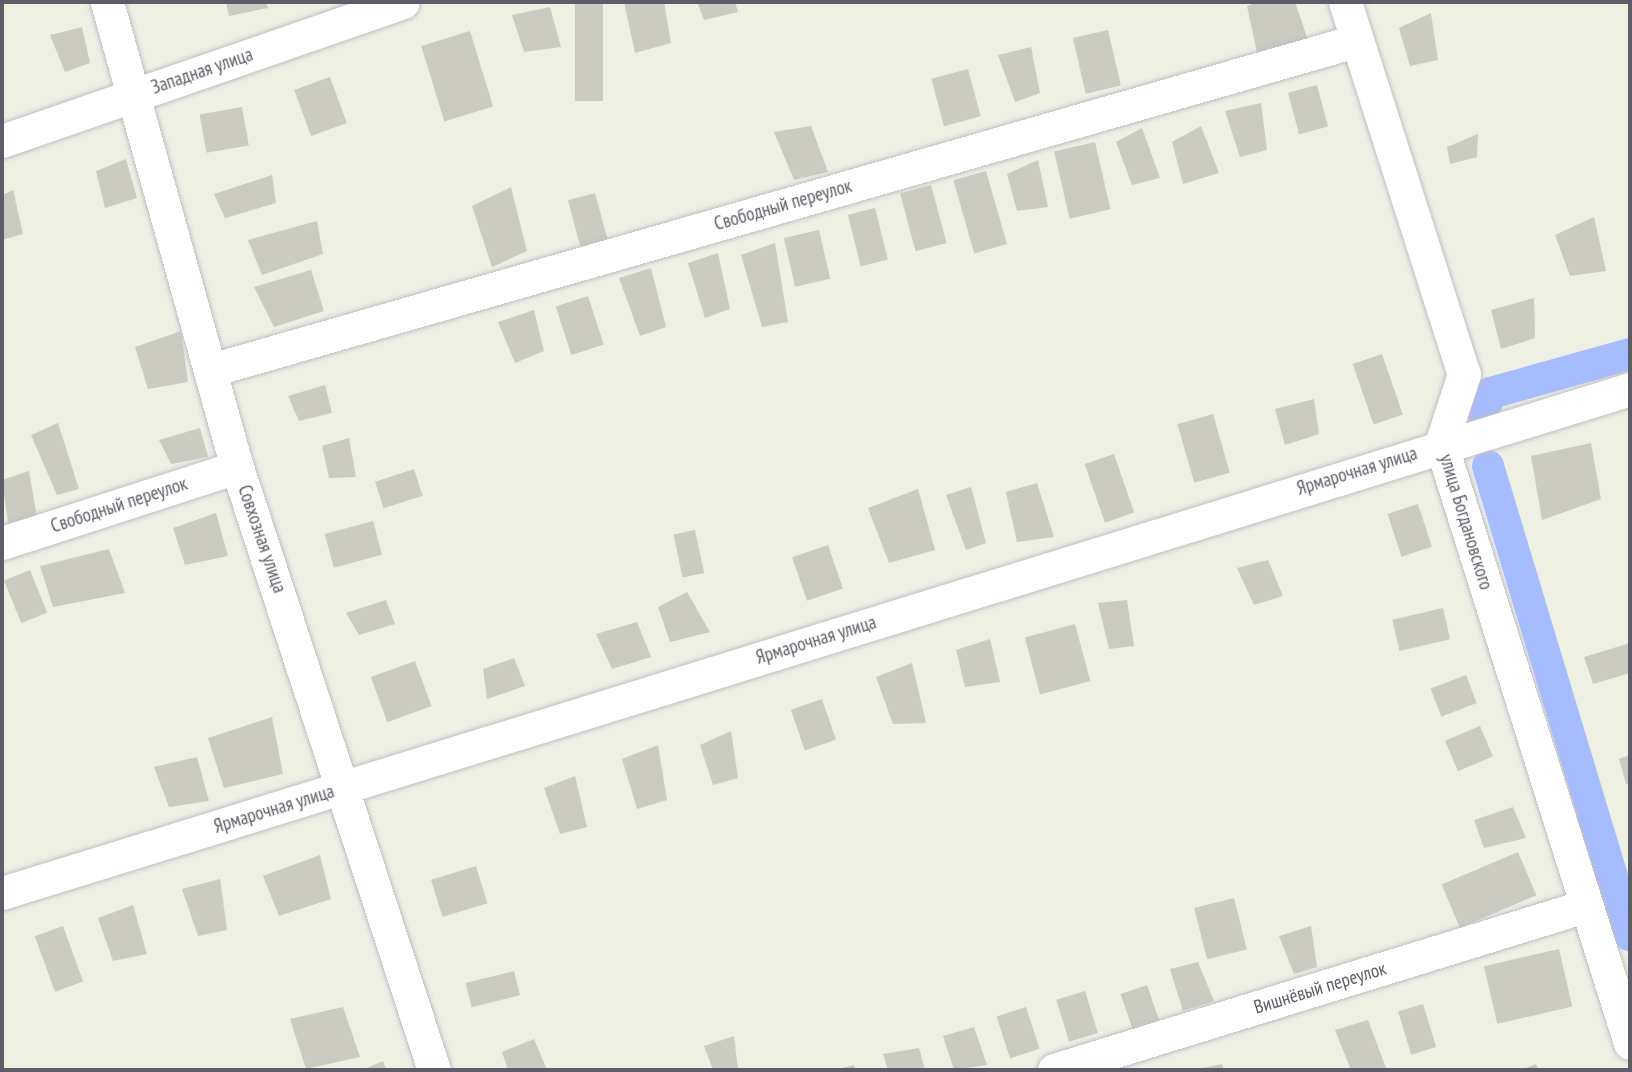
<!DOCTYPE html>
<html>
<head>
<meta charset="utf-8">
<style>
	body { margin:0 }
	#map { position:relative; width:1632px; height:1072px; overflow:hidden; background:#eff0e4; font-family:"PT Sans Narrow",sans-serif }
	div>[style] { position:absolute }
	.canal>* { height:32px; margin:-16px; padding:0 16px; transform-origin:16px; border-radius:16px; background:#a5bcff }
	.building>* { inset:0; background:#cbcbc1; transform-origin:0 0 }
	.roads { filter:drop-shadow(0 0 2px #bebfc6) drop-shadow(0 0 2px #bebfc6) }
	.minor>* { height:33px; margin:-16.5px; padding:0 16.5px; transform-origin:16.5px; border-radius:16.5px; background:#fff }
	span { translate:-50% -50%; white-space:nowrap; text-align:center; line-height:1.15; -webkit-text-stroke:7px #fff; paint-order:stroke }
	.street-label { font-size:19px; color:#5c5d66 }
	.frame { position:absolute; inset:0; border:4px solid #5c5d66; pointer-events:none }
</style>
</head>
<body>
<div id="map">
	<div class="canal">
		<div style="left:1483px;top:411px;width:20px;rotate:-66deg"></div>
		<div style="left:1491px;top:393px;width:144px;rotate:-15.7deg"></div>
		<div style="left:1488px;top:466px;width:490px;rotate:73.2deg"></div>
	</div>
	<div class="building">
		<div style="clip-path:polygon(226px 2px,266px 2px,268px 8px,229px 16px)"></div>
		<div style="left:575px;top:2px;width:28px;height:99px"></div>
		<div style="clip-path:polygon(624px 2px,664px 2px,671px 43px,635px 53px)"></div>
		<div style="clip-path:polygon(697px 2px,735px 2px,738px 12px,704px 20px)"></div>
		<div style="clip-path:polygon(1257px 2px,1295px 2px,1308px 40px,1258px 57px,1247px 6px)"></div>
		<div style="clip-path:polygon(550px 7px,561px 47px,524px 52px,512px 15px)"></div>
		<div style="clip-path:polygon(1431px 13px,1438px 60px,1410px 66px,1399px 28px)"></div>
		<div style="clip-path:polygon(82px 27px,90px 63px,65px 72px,50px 35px)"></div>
		<div style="left:1108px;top:30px;width:57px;height:36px;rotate:77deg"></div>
		<div style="left:470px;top:31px;width:79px;height:51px;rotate:73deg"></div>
		<div style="clip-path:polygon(1031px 47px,1040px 93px,1015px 102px,998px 55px)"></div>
		<div style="left:968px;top:69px;width:49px;height:38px;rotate:75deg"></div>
		<div style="left:330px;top:77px;width:49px;height:38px;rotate:70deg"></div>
		<div style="left:1317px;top:85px;width:43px;height:30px;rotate:75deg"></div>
		<div style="clip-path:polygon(1261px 103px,1267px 150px,1240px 157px,1225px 111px)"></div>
		<div style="left:242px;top:107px;width:39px;height:43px;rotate:80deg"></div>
		<div style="clip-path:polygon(811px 126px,828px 172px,794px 180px,774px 132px)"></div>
		<div style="clip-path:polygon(1201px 126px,1219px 173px,1183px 184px,1172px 142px)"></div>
		<div style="clip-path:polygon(1142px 128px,1160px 178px,1132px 185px,1116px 142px)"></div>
		<div style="clip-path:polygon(1478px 134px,1477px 157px,1450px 164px,1447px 147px)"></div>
		<div style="left:1095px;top:142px;width:69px;height:42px;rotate:77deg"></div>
		<div style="clip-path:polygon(126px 159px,137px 198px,105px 208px,96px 171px)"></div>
		<div style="clip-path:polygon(1038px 160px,1048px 207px,1017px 211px,1007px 174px)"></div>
		<div style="left:986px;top:171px;width:76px;height:34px;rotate:74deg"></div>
		<div style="clip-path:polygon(272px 175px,276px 203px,225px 218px,214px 194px)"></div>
		<div style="left:931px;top:185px;width:60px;height:32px;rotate:75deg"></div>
		<div style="clip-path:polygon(511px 187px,527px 251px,492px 267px,472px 206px)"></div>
		<div style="clip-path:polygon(13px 190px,23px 234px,2px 240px,2px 195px)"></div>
		<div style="left:595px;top:193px;width:48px;height:28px;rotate:75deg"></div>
		<div style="left:875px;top:208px;width:53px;height:28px;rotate:76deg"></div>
		<div style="clip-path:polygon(1594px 217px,1606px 271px,1570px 276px,1555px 235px)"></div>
		<div style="clip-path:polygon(317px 221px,323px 254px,262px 275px,248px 240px)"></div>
		<div style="left:819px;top:230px;width:50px;height:36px;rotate:77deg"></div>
		<div style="clip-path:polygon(775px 243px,788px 322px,762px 327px,741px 255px)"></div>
		<div style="clip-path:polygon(718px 253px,730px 309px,705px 318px,688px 263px)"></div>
		<div style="clip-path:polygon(651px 268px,666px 327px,640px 336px,619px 278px)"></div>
		<div style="clip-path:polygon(311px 270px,324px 311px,274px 327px,254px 287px)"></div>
		<div style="left:588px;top:296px;width:51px;height:34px;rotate:72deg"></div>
		<div style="clip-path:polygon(1534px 298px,1535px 338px,1501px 349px,1491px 310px)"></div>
		<div style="clip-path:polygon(534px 310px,544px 351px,515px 363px,498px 322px)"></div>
		<div style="clip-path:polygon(181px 331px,188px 382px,148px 389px,135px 347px)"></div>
		<div style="left:1382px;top:354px;width:64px;height:31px;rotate:71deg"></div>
		<div style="clip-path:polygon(325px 385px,332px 413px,299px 421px,288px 396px)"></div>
		<div style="clip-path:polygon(1314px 399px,1319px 434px,1285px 445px,1275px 409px)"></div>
		<div style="left:1213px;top:414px;width:61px;height:37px;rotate:74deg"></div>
		<div style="clip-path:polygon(58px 423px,79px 489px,57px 495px,31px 435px)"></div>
		<div style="clip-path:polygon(200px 428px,208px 457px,171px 464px,159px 440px)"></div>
		<div style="clip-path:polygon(349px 438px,356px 477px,329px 478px,322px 446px)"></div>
		<div style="clip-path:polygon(1591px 443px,1601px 499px,1542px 520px,1531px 456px)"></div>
		<div style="left:1114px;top:454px;width:62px;height:31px;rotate:71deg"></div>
		<div style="left:414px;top:469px;width:28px;height:41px;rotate:72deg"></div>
		<div style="clip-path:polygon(29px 471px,37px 517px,8px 523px,2px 480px)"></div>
		<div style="clip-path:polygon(1037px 483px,1054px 537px,1017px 542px,1006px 492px)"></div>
		<div style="clip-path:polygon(971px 487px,986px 543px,966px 550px,946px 495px)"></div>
		<div style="clip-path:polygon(918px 489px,935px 550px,889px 563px,868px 508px)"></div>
		<div style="left:1418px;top:504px;width:45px;height:32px;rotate:72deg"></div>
		<div style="clip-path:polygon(216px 513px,228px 556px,185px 565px,173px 528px)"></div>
		<div style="left:373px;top:521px;width:35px;height:50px;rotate:75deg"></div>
		<div style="left:695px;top:530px;width:44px;height:22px;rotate:78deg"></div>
		<div style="left:828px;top:545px;width:46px;height:38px;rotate:71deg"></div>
		<div style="clip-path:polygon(109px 549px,125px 593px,53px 607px,40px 566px)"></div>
		<div style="clip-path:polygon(1268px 560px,1283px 596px,1254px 605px,1237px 568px)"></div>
		<div style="left:30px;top:570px;width:46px;height:28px;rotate:68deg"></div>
		<div style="clip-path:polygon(687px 592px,710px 632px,670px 642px,658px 607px)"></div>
		<div style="clip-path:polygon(386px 600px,395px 624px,359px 635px,346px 613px)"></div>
		<div style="clip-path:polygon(1127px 600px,1134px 646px,1109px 649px,1098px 603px)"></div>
		<div style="left:1443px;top:608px;width:32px;height:52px;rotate:77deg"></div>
		<div style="clip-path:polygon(637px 622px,651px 657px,612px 669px,596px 634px)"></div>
		<div style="left:1075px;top:624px;width:59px;height:52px;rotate:75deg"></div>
		<div style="clip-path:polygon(990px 639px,1000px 682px,965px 687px,956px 650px)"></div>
		<div style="clip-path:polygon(1630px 643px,1630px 673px,1593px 684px,1584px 657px)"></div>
		<div style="clip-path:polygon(514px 658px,525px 686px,487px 699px,483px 669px)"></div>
		<div style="left:415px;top:661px;width:48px;height:47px;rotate:70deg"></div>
		<div style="clip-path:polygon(912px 663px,926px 723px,893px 724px,876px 677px)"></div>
		<div style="left:1466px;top:675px;width:30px;height:38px;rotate:69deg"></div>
		<div style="left:822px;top:699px;width:43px;height:33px;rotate:71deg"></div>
		<div style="clip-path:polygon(272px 717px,283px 774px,224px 788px,208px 738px)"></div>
		<div style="left:1480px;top:726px;width:33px;height:38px;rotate:67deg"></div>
		<div style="clip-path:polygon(731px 731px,738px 778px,713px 785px,700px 745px)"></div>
		<div style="clip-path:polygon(658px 745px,667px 800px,637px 809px,622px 759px)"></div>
		<div style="clip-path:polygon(1630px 755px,1630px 783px,1626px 784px,1619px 759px)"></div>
		<div style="clip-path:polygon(197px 757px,209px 801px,169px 807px,154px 767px)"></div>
		<div style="clip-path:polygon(575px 776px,587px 827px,560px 834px,544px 788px)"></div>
		<div style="clip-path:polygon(1513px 807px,1526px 838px,1484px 848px,1474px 820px)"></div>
		<div style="left:1518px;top:852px;width:47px;height:83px;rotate:67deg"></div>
		<div style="clip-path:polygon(320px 855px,331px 899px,279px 916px,263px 876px)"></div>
		<div style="left:476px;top:866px;width:39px;height:47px;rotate:73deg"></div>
		<div style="clip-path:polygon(220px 879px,227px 930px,198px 936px,182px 889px)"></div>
		<div style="left:1234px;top:898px;width:53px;height:41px;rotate:76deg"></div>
		<div style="clip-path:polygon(133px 905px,147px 954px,113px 961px,98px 918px)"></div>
		<div style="left:63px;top:926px;width:59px;height:30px;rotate:70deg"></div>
		<div style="clip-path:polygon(1311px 926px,1317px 967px,1294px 974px,1279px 936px)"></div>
		<div style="left:1559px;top:949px;width:59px;height:77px;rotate:77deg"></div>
		<div style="clip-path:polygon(1198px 962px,1214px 1001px,1183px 1011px,1170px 969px)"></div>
		<div style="left:514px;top:971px;width:25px;height:50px;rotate:76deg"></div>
		<div style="left:1147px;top:985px;width:37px;height:28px;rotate:71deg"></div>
		<div style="left:1085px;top:991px;width:44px;height:30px;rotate:73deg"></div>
		<div style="left:1423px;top:1004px;width:45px;height:26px;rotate:73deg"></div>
		<div style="clip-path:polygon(343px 1007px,360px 1057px,306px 1069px,290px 1019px)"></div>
		<div style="left:1026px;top:1007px;width:44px;height:31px;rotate:72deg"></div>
		<div style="clip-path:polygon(1368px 1020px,1386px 1068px,1351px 1070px,1335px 1030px)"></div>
		<div style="clip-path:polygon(974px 1027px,987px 1065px,954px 1070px,943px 1036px)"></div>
		<div style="clip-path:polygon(734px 1036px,738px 1070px,713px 1070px,704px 1046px)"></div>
		<div style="clip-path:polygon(534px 1039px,547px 1070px,508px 1070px,502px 1052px)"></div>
		<div style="clip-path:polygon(919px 1048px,925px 1070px,888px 1070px,883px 1054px)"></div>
		<div style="clip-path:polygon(383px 1061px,386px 1070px,362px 1070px)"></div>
		<div style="clip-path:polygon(1222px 1064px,1224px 1070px,1198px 1070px,1198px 1069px)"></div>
		<div style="clip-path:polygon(1536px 1064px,1538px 1070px,1521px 1070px)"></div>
		<div style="clip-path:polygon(854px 1065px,856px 1070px,839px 1070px,839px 1069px)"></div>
	</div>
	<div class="roads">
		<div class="minor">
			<div style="left:107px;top:2px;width:483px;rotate:74.4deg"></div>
			<div style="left:237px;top:467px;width:634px;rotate:71.91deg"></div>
			<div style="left:1345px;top:2px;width:391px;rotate:72.3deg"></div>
			<div style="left:1464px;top:374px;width:74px;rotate:108.2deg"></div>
			<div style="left:1441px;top:444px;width:628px;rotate:72.49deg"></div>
			<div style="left:2px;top:141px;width:424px;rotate:-19.1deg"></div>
			<div style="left:211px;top:370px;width:1190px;rotate:-16.04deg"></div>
			<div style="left:2px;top:543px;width:247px;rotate:-17.9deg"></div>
			<div style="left:2px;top:893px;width:1704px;rotate:-17.2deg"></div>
			<div style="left:1054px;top:1070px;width:556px;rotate:-17.16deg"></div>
		</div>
	</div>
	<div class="street-label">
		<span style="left:202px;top:71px;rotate:-19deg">Западная улица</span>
		<span style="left:783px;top:205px;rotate:-16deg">Свободный переулок</span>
		<span style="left:1357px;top:471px;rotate:-17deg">Ярмарочная улица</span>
		<span style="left:119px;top:505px;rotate:-18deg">Свободный переулок</span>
		<span style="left:1466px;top:522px;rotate:73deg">улица Богдановского</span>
		<span style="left:262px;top:539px;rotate:71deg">Совхозная улица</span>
		<span style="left:816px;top:640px;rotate:-17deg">Ярмарочная улица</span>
		<span style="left:274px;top:809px;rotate:-17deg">Ярмарочная улица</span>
		<span style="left:1320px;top:988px;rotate:-17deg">Вишнёвый переулок</span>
	</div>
	<div class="frame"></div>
</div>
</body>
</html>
